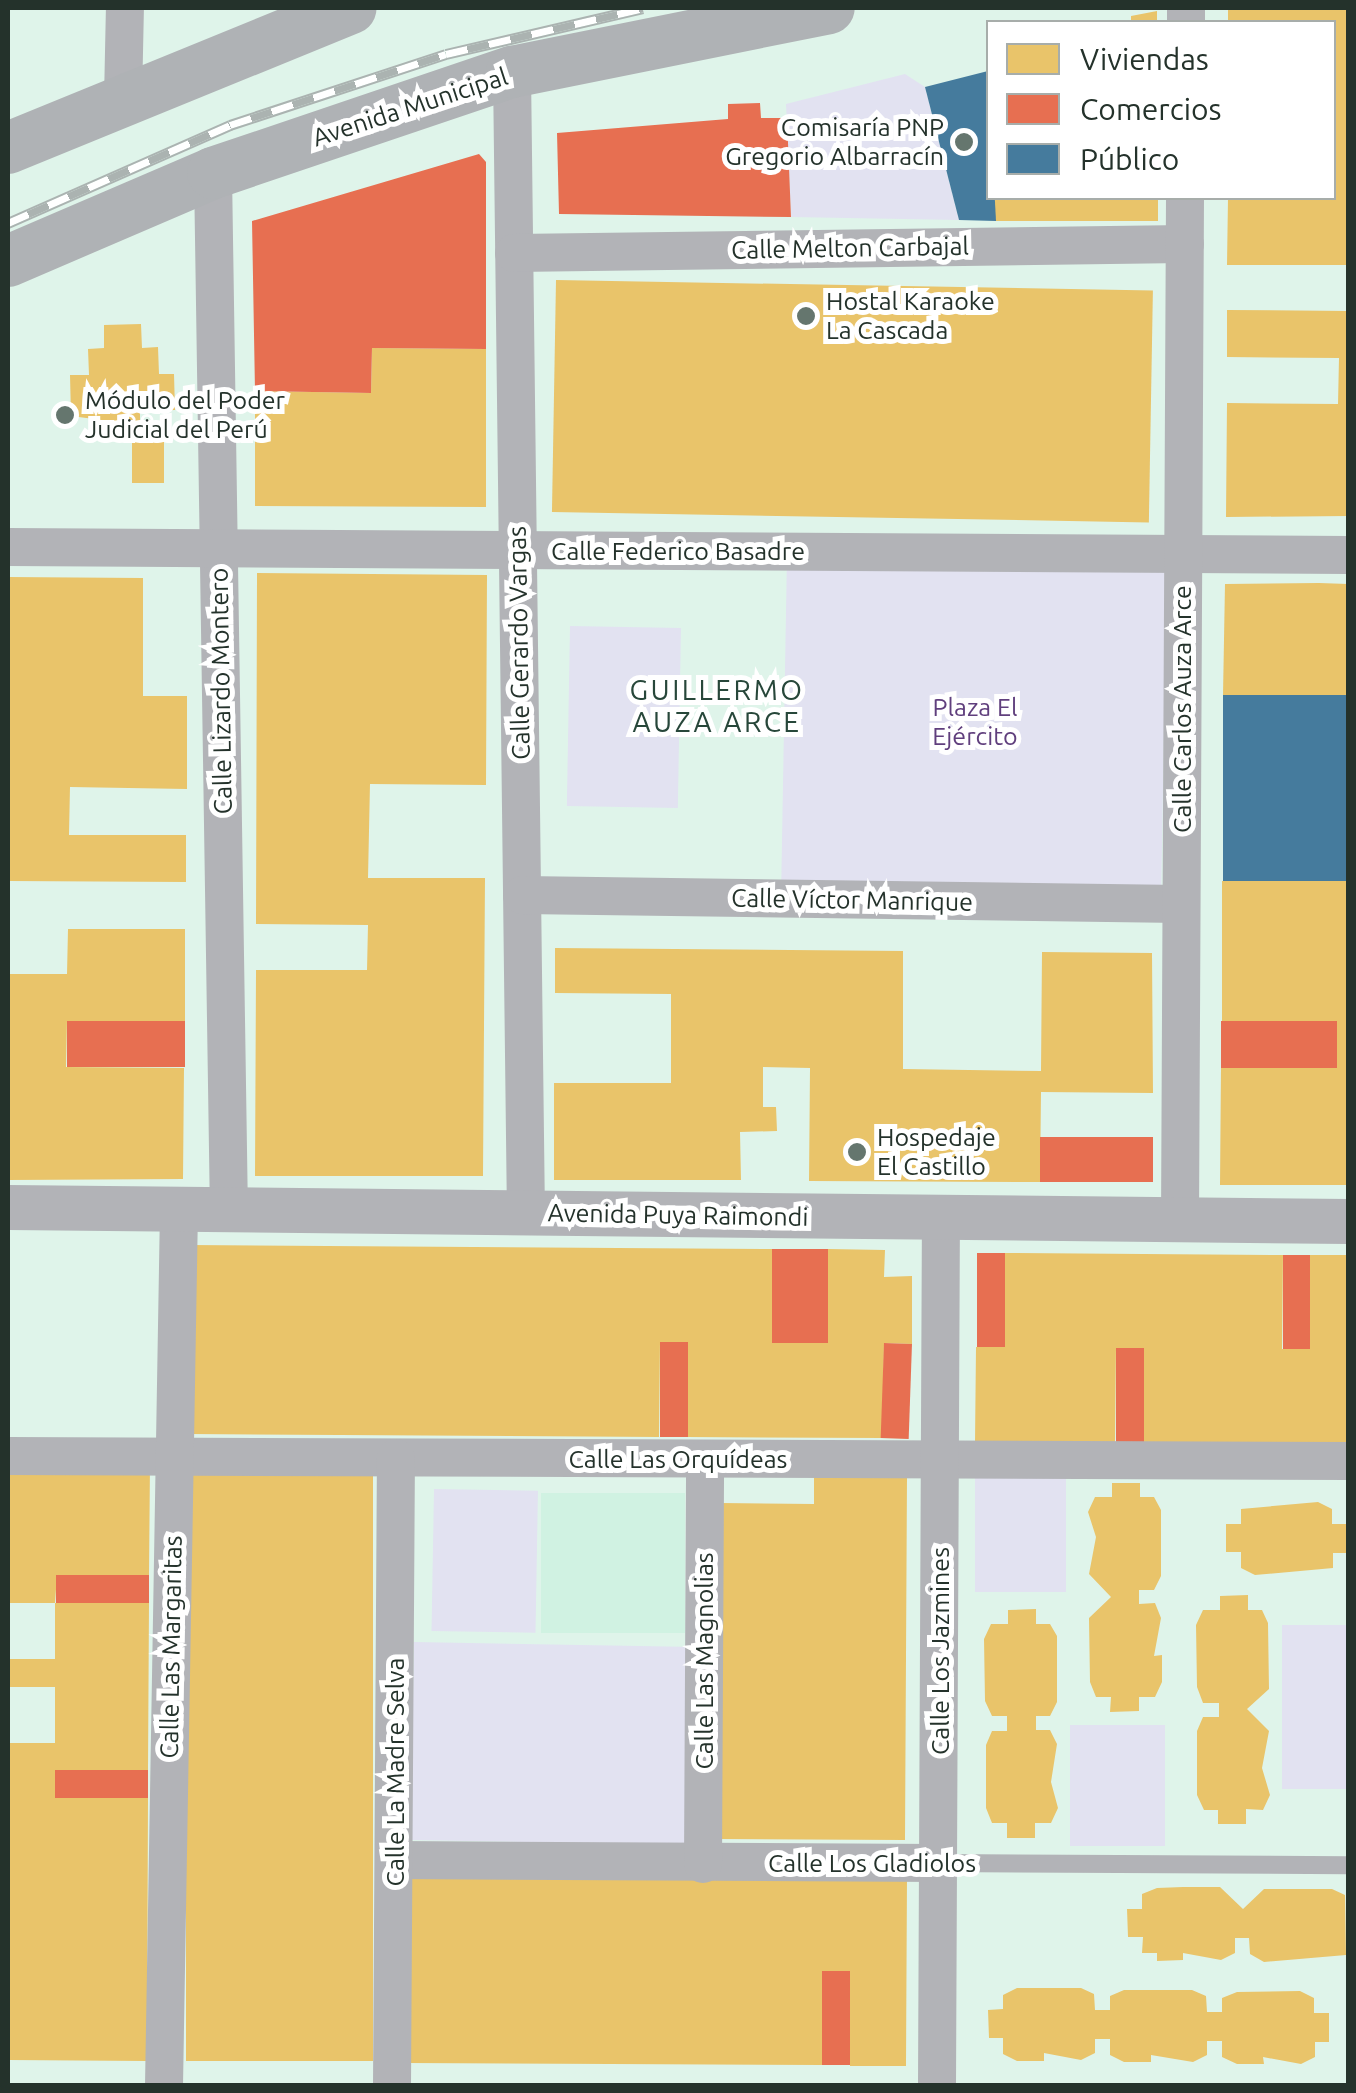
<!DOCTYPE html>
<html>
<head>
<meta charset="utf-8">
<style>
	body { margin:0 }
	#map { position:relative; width:1356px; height:2093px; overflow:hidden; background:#dff4ea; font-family:Ubuntu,sans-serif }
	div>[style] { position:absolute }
	.built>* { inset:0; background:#d0f2e2; transform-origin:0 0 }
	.green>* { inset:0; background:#e2e2f1; transform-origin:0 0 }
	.homes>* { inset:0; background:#e9c46a; transform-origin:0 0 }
	.shops>* { inset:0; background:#e76f51; transform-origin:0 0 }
	.public>* { inset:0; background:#457b9d; transform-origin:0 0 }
	.service>* { height:18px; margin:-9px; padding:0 9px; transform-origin:9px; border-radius:9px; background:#b2b3b7 }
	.minor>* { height:38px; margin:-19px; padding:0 19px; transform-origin:19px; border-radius:19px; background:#b2b3b7 }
	.tertiary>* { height:45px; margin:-22.5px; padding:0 22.5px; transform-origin:22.5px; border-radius:22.5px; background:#b2b3b7 }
	.secondary>* { height:52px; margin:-26px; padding:0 26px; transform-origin:26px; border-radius:26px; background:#afb2b5 }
	.rail>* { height:11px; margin-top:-5.5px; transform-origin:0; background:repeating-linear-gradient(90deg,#fff 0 22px,#abb3b1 0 44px); box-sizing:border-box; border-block:2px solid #abb3b1 }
	.dots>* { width:28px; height:28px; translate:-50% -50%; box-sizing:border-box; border:5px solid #fff; border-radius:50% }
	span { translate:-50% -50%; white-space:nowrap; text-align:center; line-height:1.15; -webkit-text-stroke:10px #fff; paint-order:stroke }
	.street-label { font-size:25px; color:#24322b }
	.poi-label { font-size:25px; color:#24322b }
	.right { translate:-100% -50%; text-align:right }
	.left { translate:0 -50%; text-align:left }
	.park-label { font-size:25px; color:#603f7d }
	.neighbourhood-label { font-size:28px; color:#27473a; letter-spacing:2.5px }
	.frame { position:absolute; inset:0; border:10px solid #24322b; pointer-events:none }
	.legend { position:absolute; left:986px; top:20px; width:350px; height:180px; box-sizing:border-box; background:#fff; border:2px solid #a7adaa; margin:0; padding:12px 18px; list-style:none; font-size:30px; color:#24322b }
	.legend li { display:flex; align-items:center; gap:20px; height:50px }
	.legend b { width:50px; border:2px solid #a7adaa }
</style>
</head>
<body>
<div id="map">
	<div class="built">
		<div style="left:541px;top:1493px;width:144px;height:140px"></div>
	</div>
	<div class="green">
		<div style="clip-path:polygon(905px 74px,925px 87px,959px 220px,791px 217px,786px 104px)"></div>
		<div style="left:787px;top:555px;width:380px;height:329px;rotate:1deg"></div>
		<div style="left:570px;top:626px;width:111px;height:180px;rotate:1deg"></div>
		<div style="left:975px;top:1477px;width:91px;height:115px"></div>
		<div style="left:434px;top:1489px;width:104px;height:142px;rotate:1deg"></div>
		<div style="left:1282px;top:1625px;width:66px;height:164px"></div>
		<div style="left:414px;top:1642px;width:283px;height:198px;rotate:1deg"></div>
		<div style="left:1070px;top:1725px;width:95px;height:121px"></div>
	</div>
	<div class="homes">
		<div style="clip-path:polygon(1228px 9px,1348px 9px,1348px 265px,1227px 265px,1228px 198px,1334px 198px,1334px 22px,1228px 22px)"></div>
		<div style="clip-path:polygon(1157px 11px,1157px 22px,1131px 22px,1131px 16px)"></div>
		<div style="left:995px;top:198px;width:163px;height:23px"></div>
		<div style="left:556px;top:280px;width:597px;height:232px;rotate:1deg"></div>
		<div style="clip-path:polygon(1227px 310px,1348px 311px,1348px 516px,1226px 517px,1227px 403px,1338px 404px,1339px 358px,1227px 357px)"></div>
		<div style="clip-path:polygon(141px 324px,142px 348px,158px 347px,159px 374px,174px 374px,175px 410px,140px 411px,140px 425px,71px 416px,70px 375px,89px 375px,88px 349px,104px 348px,104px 325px)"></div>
		<div style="clip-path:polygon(372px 348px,486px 349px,486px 507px,255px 506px,255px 391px,371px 393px)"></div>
		<div style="left:132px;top:439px;width:32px;height:44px"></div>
		<div style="clip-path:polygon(257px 573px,487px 575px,486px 785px,370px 784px,368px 878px,485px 878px,483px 1176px,255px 1176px,256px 970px,367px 970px,368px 925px,256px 924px)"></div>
		<div style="clip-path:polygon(8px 577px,143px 578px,143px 696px,187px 696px,187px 789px,70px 787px,69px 835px,186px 835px,186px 882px,8px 881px)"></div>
		<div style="clip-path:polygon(1319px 583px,1348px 584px,1348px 696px,1223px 695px,1225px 584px)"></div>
		<div style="left:1222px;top:881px;width:126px;height:140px"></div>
		<div style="clip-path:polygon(68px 929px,185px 929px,185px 1021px,67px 1021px,66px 1067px,184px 1068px,183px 1179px,8px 1180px,8px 974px,67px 974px)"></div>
		<div style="clip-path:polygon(555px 948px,903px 951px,903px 1069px,1041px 1071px,1042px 952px,1152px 953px,1153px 1093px,1041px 1092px,1040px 1182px,809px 1181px,810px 1068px,763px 1067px,763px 1107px,776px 1107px,777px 1131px,740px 1132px,741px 1180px,554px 1180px,554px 1083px,671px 1083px,671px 994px,555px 993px)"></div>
		<div style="clip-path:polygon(1337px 1021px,1348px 1021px,1348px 1185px,1220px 1185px,1221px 1068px,1336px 1068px)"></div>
		<div style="clip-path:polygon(189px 1245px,772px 1249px,772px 1343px,828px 1343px,828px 1249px,885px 1250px,884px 1277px,912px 1276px,912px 1344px,884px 1343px,883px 1438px,687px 1437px,688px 1342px,660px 1342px,659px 1437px,188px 1434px)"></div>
		<div style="clip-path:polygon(1005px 1253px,1283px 1255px,1282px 1349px,1310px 1349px,1310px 1255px,1348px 1255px,1348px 1444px,1143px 1443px,1144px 1348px,1116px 1348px,1115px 1442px,975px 1442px,976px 1347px,1004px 1347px)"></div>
		<div style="clip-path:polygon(8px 1462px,150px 1463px,149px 1575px,57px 1575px,55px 1603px,8px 1603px)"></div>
		<div style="left:186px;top:1463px;width:187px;height:598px"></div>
		<div style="clip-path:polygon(814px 1476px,907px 1477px,905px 1840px,717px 1839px,720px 1503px,814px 1504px)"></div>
		<div style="clip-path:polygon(1112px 1483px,1140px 1483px,1140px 1497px,1154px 1497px,1161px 1510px,1161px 1576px,1154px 1590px,1139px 1590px,1139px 1604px,1155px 1603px,1161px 1618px,1154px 1656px,1162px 1655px,1162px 1682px,1155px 1697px,1139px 1697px,1139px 1711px,1110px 1712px,1111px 1697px,1096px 1697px,1090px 1682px,1089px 1618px,1111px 1597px,1089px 1574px,1096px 1537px,1088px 1512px,1095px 1497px,1112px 1497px)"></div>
		<div style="clip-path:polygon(1318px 1502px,1332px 1509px,1332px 1524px,1348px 1524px,1348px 1553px,1333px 1553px,1333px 1568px,1255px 1575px,1241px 1568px,1241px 1552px,1226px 1552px,1226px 1524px,1241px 1524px,1241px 1509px)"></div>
		<div style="clip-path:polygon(1248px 1595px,1248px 1610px,1262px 1610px,1268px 1623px,1269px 1689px,1247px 1709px,1269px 1731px,1262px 1768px,1270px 1795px,1263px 1810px,1246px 1809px,1246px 1824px,1218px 1824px,1218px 1810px,1204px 1810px,1197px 1795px,1197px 1731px,1203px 1717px,1219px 1717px,1219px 1703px,1203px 1703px,1197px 1687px,1196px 1625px,1203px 1610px,1220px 1610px,1220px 1596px)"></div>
		<div style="clip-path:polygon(55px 1603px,149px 1603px,148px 1770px,55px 1770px,55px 1798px,148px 1798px,147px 2061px,8px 2060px,8px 1743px,55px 1743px,55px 1687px,8px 1687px,8px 1659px,55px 1659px)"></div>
		<div style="clip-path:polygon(1036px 1609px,1036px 1624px,1050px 1624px,1057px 1636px,1057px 1702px,1050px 1716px,1036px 1716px,1036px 1730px,1050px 1730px,1057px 1744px,1051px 1782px,1058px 1808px,1051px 1823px,1035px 1823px,1035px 1838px,1007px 1838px,1007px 1823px,992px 1823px,986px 1808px,986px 1745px,992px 1731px,1007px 1731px,1007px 1716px,992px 1716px,985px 1701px,984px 1639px,991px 1624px,1008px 1624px,1008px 1610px)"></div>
		<div style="clip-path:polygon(407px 1875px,907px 1877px,906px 2066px,850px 2066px,850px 1972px,822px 1971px,822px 2065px,406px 2063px)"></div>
		<div style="clip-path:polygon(1183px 1887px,1220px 1887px,1243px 1909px,1264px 1889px,1332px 1889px,1345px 1895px,1346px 1955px,1264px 1962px,1250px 1954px,1249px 1938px,1235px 1938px,1235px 1953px,1221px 1960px,1183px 1953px,1183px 1960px,1157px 1961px,1157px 1953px,1142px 1953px,1143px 1937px,1128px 1937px,1127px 1909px,1142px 1909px,1142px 1894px,1157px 1888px)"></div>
		<div style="clip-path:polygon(1017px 1988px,1081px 1988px,1094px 1994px,1095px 2010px,1110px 2010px,1110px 1996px,1124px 1990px,1192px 1990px,1206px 1996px,1207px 2012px,1222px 2012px,1222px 1998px,1237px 1992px,1300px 1991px,1314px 1998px,1314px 2013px,1329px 2013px,1329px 2042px,1315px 2042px,1315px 2057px,1301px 2064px,1263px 2057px,1264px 2064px,1237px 2064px,1222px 2057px,1222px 2041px,1207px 2041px,1207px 2055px,1193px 2062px,1151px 2055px,1151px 2062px,1124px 2062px,1110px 2055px,1110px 2039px,1095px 2039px,1095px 2053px,1081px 2060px,1044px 2053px,1044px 2061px,1017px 2061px,1003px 2054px,1003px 2038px,989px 2038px,988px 2010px,1003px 2009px,1003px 1995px)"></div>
	</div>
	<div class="shops">
		<div style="clip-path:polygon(760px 103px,761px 118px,787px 118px,791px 217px,559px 214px,557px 133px,728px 119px,728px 104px)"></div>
		<div style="clip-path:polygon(479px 154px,486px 162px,486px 349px,372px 348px,371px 393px,255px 391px,252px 221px)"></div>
		<div style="left:67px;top:1021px;width:118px;height:46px"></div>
		<div style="left:1221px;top:1021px;width:116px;height:47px"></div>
		<div style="left:1040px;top:1137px;width:113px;height:45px"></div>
		<div style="left:772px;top:1249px;width:56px;height:94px"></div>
		<div style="left:977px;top:1253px;width:28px;height:94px"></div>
		<div style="left:1283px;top:1255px;width:27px;height:94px"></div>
		<div style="left:660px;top:1342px;width:28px;height:95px"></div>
		<div style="left:884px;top:1343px;width:28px;height:95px;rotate:2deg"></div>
		<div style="left:1116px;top:1348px;width:28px;height:94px"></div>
		<div style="left:56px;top:1575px;width:93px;height:28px"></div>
		<div style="left:55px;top:1770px;width:93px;height:28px"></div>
		<div style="left:822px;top:1971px;width:28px;height:94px"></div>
	</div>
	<div class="public">
		<div style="clip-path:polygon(988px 71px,996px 221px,959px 220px,925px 87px)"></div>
		<div style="left:1223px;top:695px;width:125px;height:186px"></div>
	</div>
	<div class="service">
		<div style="left:939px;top:1863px;width:409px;rotate:0.3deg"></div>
	</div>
	<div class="minor">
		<div style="left:1186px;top:22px;width:14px;rotate:-90deg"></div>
		<div style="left:512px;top:72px;width:1141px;rotate:89.3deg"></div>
		<div style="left:123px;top:100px;width:92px;rotate:-88.8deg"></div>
		<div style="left:213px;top:173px;width:1037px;rotate:89.12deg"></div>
		<div style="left:514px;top:253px;width:671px;rotate:-0.77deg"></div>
		<div style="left:8px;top:547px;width:1340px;rotate:0.34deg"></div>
		<div style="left:522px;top:895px;width:659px;rotate:0.78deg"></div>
		<div style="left:1180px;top:1221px;width:1023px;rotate:-89.72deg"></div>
		<div style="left:8px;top:1456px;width:1340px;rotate:0.21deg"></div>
		<div style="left:395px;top:1860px;width:544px;rotate:0.32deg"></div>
		<div style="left:703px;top:1864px;width:405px;rotate:-89.7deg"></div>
		<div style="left:164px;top:2086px;width:877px;rotate:-89.02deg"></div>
		<div style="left:392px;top:2086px;width:628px;rotate:-89.64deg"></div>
		<div style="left:937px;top:2086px;width:869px;rotate:-89.74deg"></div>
	</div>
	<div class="tertiary">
		<div style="left:8px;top:1207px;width:1340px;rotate:0.6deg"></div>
	</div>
	<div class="secondary">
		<div style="left:8px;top:148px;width:370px;rotate:-22.2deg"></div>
		<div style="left:8px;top:261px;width:223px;rotate:-23.2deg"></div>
		<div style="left:213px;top:173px;width:316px;rotate:-18.7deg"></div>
		<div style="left:512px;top:72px;width:323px;rotate:-11.4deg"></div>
	</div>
	<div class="rail">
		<div style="left:8px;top:223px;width:243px;rotate:-23.8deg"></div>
		<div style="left:230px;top:125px;width:227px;rotate:-18.2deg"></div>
		<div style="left:446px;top:54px;width:202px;rotate:-13.1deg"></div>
	</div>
	<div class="dots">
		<div style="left:964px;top:142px;background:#65766e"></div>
		<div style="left:806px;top:316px;background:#65766e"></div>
		<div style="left:65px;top:415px;background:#65766e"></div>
		<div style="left:857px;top:1152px;background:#65766e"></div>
	</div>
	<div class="street-label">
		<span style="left:410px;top:107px;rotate:-18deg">Avenida Municipal</span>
		<span style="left:850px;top:248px;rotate:-1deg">Calle Melton Carbajal</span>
		<span style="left:678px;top:551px">Calle Federico Basadre</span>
		<span style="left:519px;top:643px;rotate:-91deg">Calle Gerardo Vargas</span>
		<span style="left:221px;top:691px;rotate:-91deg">Calle Lizardo Montero</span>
		<span style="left:1182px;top:709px;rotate:-90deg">Calle Carlos Auza Arce</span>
		<span style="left:852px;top:900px;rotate:1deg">Calle Víctor Manrique</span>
		<span style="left:678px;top:1215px;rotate:1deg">Avenida Puya Raimondi</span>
		<span style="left:678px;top:1459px">Calle Las Orquídeas</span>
		<span style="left:171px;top:1647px;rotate:-89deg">Calle Las Margaritas</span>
		<span style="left:940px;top:1651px;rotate:-90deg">Calle Los Jazmines</span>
		<span style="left:704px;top:1661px;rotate:-90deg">Calle Las Magnolias</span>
		<span style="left:395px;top:1772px;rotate:-90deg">Calle La Madre Selva</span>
		<span style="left:872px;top:1863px">Calle Los Gladiolos</span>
	</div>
	<div class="poi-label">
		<span class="right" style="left:944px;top:142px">Comisaría PNP<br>Gregorio Albarracín</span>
		<span class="left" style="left:826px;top:316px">Hostal Karaoke<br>La Cascada</span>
		<span class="left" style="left:85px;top:415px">Módulo del Poder<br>Judicial del Perú</span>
		<span class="left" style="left:877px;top:1152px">Hospedaje<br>El Castillo</span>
	</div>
	<div class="park-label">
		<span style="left:975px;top:722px">Plaza El<br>Ejército</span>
	</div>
	<div class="neighbourhood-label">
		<span style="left:717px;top:706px">GUILLERMO<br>AUZA ARCE</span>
	</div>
	<div class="frame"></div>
	<ul class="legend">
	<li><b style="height:28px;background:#e9c46a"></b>Viviendas</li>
	<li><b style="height:28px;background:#e76f51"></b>Comercios</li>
	<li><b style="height:28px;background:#457b9d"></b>Público</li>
	</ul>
</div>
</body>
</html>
